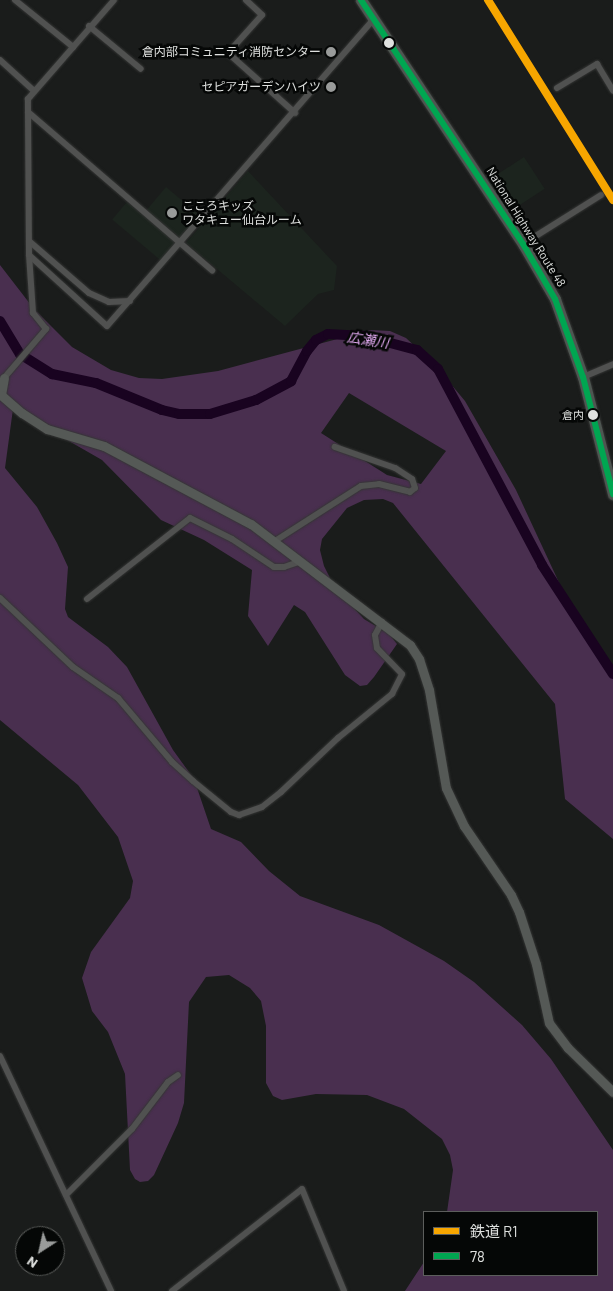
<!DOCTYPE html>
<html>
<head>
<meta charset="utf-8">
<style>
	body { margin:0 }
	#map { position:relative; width:613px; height:1291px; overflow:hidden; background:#1a1c1b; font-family:Barlow,"Noto Sans JP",sans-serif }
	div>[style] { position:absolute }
	.built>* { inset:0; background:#1c241e; transform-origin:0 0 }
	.green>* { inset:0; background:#492f4f }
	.river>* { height:10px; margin:-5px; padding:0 5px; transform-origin:5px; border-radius:5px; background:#190320 }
	.roads { filter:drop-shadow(0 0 1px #343534) drop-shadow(0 0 1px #343534) }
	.street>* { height:6px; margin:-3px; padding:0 3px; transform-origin:3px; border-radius:3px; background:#505150 }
	.secondary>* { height:9px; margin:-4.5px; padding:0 4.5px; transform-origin:4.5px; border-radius:4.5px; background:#555956 }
	.highway>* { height:11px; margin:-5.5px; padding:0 5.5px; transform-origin:5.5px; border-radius:5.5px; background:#4e5651 }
	.bus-1>* { height:6px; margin:-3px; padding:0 3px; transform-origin:3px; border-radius:3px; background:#00a651 }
	.rail-1>* { height:8px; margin:-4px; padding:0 4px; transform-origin:4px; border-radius:4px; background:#f7a600 }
	.dots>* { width:14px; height:14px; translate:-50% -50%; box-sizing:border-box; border:2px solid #050706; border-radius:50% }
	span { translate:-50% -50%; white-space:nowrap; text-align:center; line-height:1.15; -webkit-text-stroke:5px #050706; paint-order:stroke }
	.bus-label { font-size:11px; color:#dee0de }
	.right { translate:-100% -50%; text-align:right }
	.poi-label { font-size:12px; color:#dee0de }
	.left { translate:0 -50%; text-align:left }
	.street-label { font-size:12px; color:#dee0de }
	.water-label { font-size:14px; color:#e4abf3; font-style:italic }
	.legend { position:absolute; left:423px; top:1211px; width:175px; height:65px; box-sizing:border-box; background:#050706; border:1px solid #5c5e5c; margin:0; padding:6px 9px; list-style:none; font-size:15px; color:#dee0de }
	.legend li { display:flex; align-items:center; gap:10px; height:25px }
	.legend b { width:25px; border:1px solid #5c5e5c }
	.north { position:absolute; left:15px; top:1226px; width:50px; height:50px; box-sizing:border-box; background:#050706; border:1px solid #5c5e5c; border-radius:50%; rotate:215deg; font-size:14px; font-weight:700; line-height:20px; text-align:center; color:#dee0de }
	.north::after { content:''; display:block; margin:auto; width:18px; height:22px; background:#999b9a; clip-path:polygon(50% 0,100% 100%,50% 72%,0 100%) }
</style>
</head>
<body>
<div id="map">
	<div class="built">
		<div style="left:524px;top:157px;width:38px;height:44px;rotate:57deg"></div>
		<div style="clip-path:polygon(248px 171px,337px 266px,334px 290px,318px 294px,285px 326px,186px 243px)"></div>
		<div style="left:166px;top:187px;width:43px;height:30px;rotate:40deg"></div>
		<div style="left:127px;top:202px;width:64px;height:23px;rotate:40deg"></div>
	</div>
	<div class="green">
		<div style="clip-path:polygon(evenodd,0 265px,34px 309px,72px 347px,111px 370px,139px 378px,162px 379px,218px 371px,371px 330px,390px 331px,406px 338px,435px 365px,465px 401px,516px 490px,569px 604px,613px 676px,613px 839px,565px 799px,555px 704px,393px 503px,383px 499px,364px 500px,347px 508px,322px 539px,320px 550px,324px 566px,335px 588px,364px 619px,389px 634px,397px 644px,374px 677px,367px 685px,360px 686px,345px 675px,305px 612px,294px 605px,268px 646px,248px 616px,252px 570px,204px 540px,161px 520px,102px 460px,13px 409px,5px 468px,37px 507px,57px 543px,68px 567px,65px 609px,68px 617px,108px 647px,127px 667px,173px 750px,194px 779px,211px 829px,241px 842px,269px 871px,300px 896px,379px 925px,444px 961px,474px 982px,522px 1025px,551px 1059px,613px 1150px,613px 1291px,405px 1291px,424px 1262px,424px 1275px,597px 1275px,597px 1212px,447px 1212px,453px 1170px,450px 1155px,442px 1139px,404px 1109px,367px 1095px,316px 1094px,282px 1100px,273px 1096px,266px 1083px,266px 1026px,261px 1001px,250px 988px,229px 975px,206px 977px,189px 1002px,184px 1103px,178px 1123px,154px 1175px,148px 1181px,140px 1182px,135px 1179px,130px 1170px,125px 1074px,108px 1032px,92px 1011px,82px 978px,91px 952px,130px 898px,133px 881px,118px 837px,78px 785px,0 720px,0 265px,349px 393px,446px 451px,421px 484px,387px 475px,321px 433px,349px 393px)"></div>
	</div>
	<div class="river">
		<div style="left:0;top:321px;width:39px;rotate:59deg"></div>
		<div style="left:20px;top:354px;width:38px;rotate:32deg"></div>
		<div style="left:52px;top:374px;width:45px;rotate:11.6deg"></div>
		<div style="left:96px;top:383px;width:71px;rotate:22.2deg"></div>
		<div style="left:162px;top:410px;width:17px;rotate:13deg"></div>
		<div style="left:179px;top:414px;width:31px"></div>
		<div style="left:210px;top:414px;width:48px;rotate:-16.9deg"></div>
		<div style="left:256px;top:400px;width:40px;rotate:-28deg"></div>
		<div style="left:291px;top:381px;width:34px;rotate:-62deg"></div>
		<div style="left:307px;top:351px;width:14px;rotate:-51deg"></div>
		<div style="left:316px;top:340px;width:13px;rotate:-27deg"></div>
		<div style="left:328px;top:334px;width:36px;rotate:3deg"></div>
		<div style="left:364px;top:336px;width:55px;rotate:14.8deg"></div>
		<div style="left:417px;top:350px;width:28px;rotate:42deg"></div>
		<div style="left:438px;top:369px;width:222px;rotate:62deg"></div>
		<div style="left:542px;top:565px;width:130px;rotate:56.9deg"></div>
	</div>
	<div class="roads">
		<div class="street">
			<div style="left:15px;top:0;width:75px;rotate:39deg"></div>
			<div style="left:246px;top:0;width:22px;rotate:43deg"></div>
			<div style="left:262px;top:15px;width:51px;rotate:131.8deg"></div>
			<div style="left:228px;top:53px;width:90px;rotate:41.8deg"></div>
			<div style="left:89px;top:26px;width:67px;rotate:39.6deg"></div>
			<div style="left:0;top:60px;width:45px;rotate:42.3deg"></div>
			<div style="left:557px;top:88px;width:47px;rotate:-31deg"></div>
			<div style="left:597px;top:64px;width:31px;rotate:59deg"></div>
			<div style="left:28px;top:112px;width:243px;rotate:40.7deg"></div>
			<div style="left:29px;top:241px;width:79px;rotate:40.9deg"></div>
			<div style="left:89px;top:293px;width:22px;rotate:24deg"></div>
			<div style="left:109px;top:302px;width:21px;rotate:-3deg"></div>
			<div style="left:523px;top:244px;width:92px;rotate:-32.1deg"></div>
			<div style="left:29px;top:255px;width:105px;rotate:42.3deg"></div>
			<div style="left:107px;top:326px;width:408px;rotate:-49deg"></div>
			<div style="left:583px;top:377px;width:33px;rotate:-23deg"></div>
			<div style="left:4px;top:378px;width:65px;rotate:-49.4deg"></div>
			<div style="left:46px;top:329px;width:21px;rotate:-129deg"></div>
			<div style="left:33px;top:313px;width:58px;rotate:-93.9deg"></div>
			<div style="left:29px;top:255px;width:156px;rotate:-90.4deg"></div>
			<div style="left:28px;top:99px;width:131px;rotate:-49deg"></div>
			<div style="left:275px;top:541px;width:102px;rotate:-32.6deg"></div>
			<div style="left:361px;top:486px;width:18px;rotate:-6deg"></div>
			<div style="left:379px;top:484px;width:32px;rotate:14deg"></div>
			<div style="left:410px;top:492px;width:6px;rotate:-39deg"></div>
			<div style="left:415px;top:488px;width:9px;rotate:-108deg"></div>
			<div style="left:412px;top:479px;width:20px;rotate:-147deg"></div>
			<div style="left:395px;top:468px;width:64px;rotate:-160.7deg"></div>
			<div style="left:0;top:598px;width:100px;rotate:43.4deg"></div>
			<div style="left:73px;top:667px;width:55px;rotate:34.6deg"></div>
			<div style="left:118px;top:698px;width:84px;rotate:49.8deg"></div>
			<div style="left:172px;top:762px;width:28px;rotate:42deg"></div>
			<div style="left:193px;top:781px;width:49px;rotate:39.2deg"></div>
			<div style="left:231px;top:812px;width:9px;rotate:21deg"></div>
			<div style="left:239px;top:815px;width:24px;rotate:-19deg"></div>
			<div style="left:262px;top:807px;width:24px;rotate:-38deg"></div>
			<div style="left:281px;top:792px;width:79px;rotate:-43.5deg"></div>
			<div style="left:338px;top:738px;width:70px;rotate:-39.2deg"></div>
			<div style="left:392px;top:694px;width:22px;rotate:-63deg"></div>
			<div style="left:402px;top:674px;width:36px;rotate:-134deg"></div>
			<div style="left:377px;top:648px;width:13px;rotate:-99deg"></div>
			<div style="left:375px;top:635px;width:15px;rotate:-62deg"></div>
			<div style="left:87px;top:599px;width:131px;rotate:-38.2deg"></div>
			<div style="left:190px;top:518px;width:47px;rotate:26.6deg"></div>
			<div style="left:232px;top:539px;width:50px;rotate:33.7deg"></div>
			<div style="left:274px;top:567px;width:10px"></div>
			<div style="left:284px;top:567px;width:18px;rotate:-19deg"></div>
			<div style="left:0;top:1056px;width:260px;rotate:64.7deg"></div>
			<div style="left:66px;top:1195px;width:93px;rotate:-45deg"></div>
			<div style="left:132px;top:1129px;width:59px;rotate:-52.5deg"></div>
			<div style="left:168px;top:1082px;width:12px;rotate:-35deg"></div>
			<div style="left:172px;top:1291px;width:165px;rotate:-38.1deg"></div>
			<div style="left:302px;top:1189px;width:110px;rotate:67.6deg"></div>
		</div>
		<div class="secondary">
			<div style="left:4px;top:378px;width:17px;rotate:100deg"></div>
			<div style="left:1px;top:395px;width:28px;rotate:41deg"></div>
			<div style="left:22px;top:413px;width:30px;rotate:33deg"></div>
			<div style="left:47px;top:429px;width:59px;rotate:16.6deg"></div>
			<div style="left:104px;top:446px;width:166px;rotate:28deg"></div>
			<div style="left:251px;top:524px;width:200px;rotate:37.3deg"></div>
			<div style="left:410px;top:645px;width:17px;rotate:57deg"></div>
			<div style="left:419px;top:659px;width:33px;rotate:72deg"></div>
			<div style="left:429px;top:690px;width:99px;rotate:80.2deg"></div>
			<div style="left:446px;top:788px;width:42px;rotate:64.7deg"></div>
			<div style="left:464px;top:826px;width:83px;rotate:55.7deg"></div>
			<div style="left:511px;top:895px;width:19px;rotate:65deg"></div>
			<div style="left:519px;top:912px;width:55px;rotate:71.9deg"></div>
			<div style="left:536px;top:964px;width:60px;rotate:77.6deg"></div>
			<div style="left:549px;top:1023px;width:31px;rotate:53deg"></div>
			<div style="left:568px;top:1048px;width:63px;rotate:44.4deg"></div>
		</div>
		<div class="highway">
			<div style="left:361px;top:0;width:293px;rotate:56.4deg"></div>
			<div style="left:523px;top:244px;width:64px;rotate:59.8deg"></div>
			<div style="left:555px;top:299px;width:83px;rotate:70.3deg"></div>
			<div style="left:583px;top:377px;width:121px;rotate:75.6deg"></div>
		</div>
	</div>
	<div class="bus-1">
		<div style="left:361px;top:0;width:293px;rotate:56.4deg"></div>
		<div style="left:523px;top:244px;width:64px;rotate:59.8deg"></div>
		<div style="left:555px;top:299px;width:83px;rotate:70.3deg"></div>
		<div style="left:583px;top:377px;width:121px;rotate:75.6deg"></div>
	</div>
	<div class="rail-1">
		<div style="left:488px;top:0;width:236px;rotate:58deg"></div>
	</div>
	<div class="dots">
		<div style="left:389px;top:43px;background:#dee0de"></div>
		<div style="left:331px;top:52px;background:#999b9a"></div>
		<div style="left:331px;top:87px;background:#999b9a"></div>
		<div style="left:172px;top:213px;background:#999b9a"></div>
		<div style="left:593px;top:415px;background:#dee0de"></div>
	</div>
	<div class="bus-label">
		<span class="right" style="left:584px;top:415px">倉内</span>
	</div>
	<div class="poi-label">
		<span class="right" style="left:321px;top:52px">倉内部コミュニティ消防センター</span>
		<span class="right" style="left:321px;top:87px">セピアガーデンハイツ</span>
		<span class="left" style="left:182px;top:213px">こころキッズ<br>ワタキュー仙台ルーム</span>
	</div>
	<div class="street-label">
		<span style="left:526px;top:227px;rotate:58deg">National Highway Route 48</span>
	</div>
	<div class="water-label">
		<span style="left:368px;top:340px;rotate:9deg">広瀬川</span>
	</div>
	<ul class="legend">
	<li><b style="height:6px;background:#f7a600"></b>鉄道 R1</li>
	<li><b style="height:6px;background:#00a651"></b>78</li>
	</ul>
	<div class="north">N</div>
</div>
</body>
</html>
